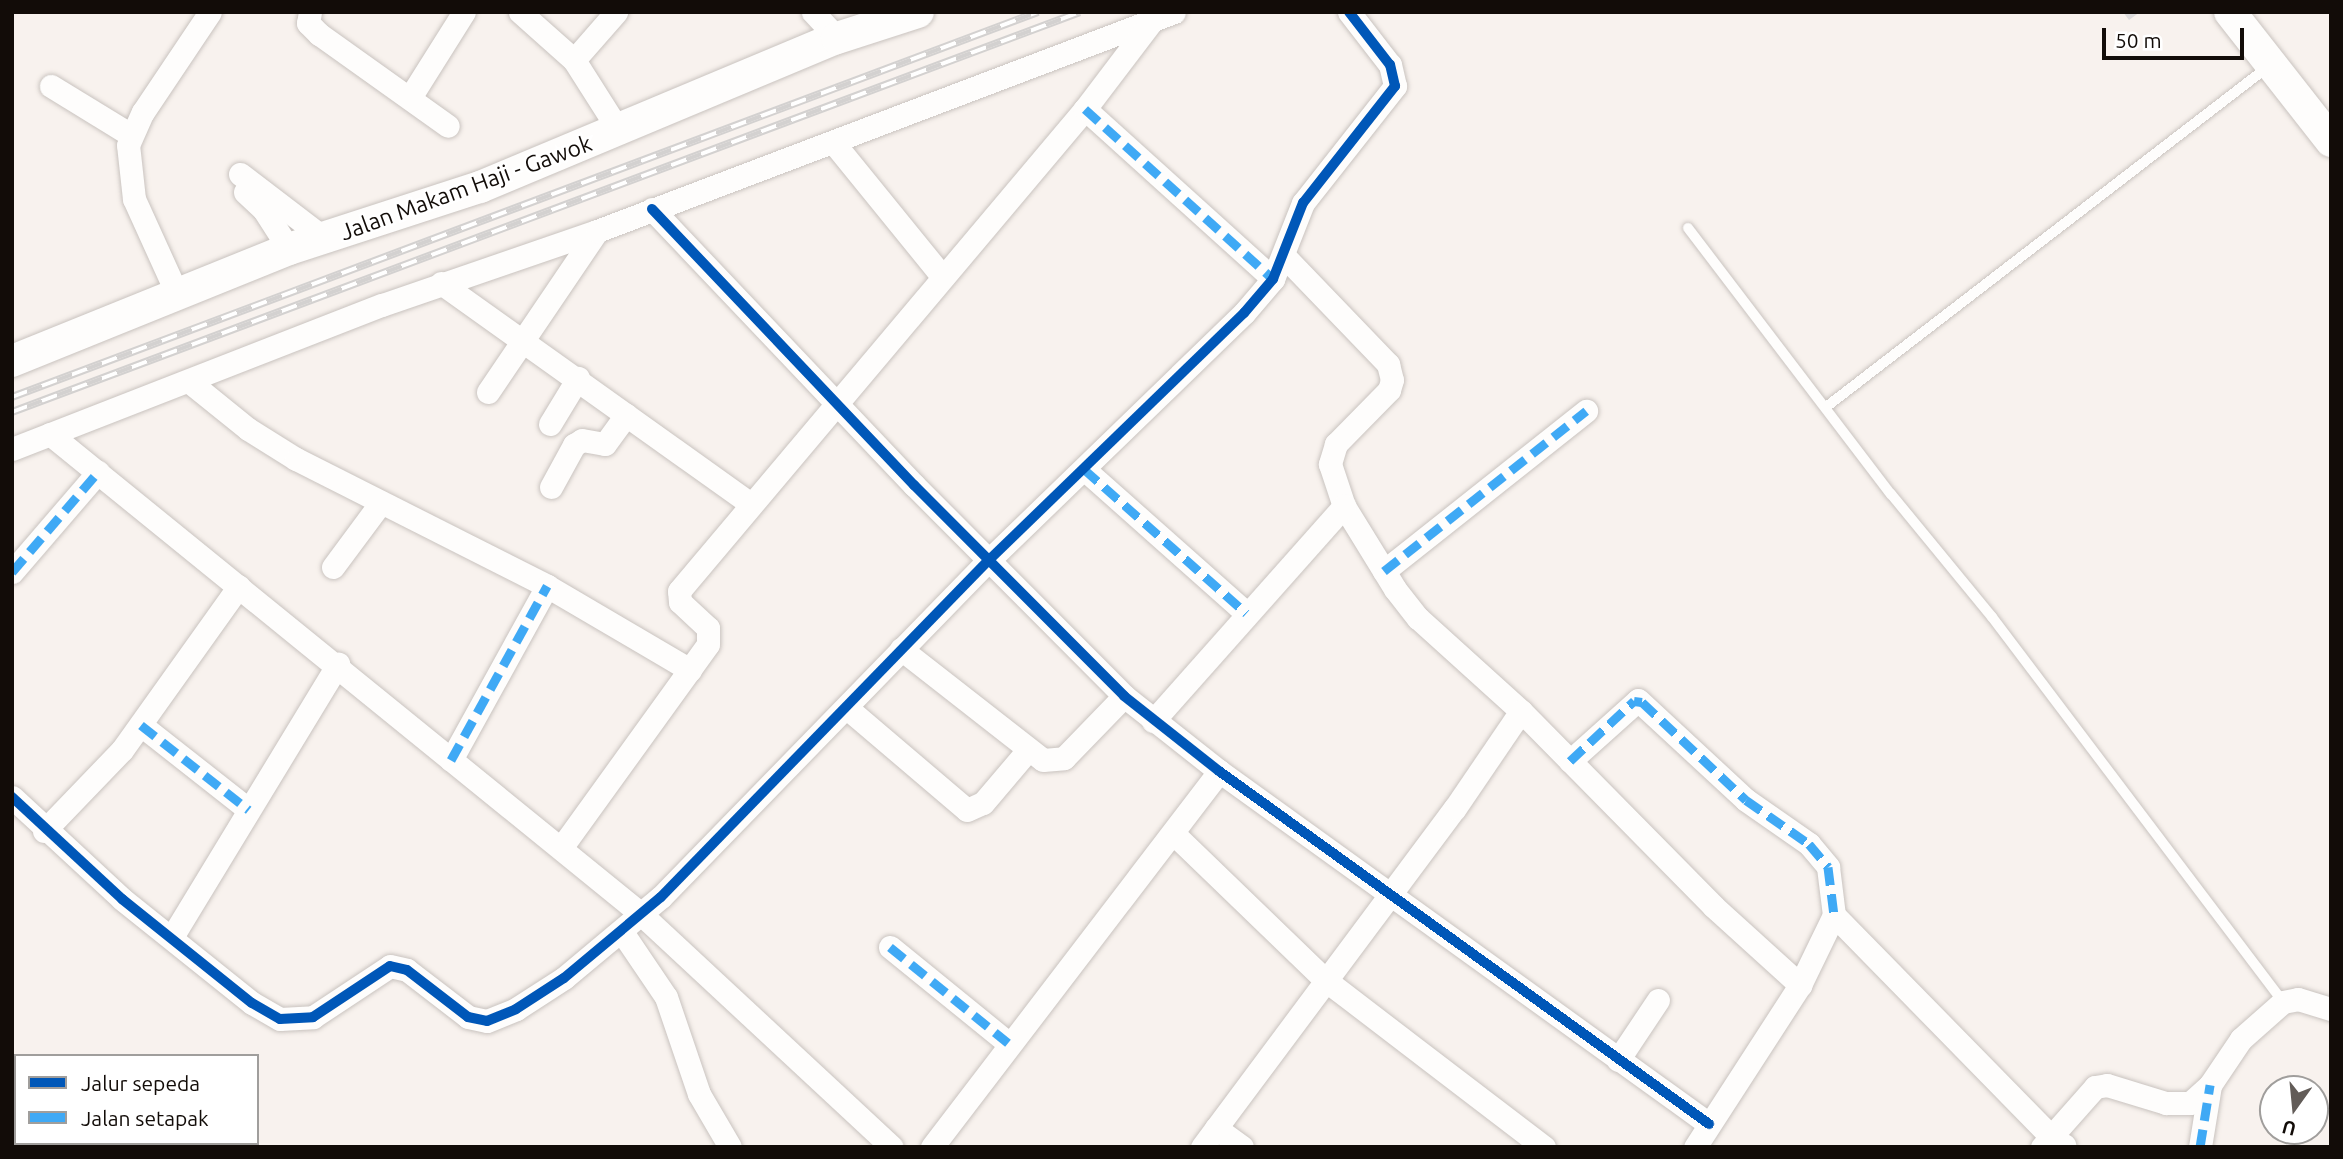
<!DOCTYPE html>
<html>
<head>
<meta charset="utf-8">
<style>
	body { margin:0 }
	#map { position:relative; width:2343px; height:1159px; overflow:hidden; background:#f8f2ee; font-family:Ubuntu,sans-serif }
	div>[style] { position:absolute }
	.building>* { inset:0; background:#dddcdd }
	.roads { filter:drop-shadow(0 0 2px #c9c3bf) drop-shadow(0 0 2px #c9c3bf) }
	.lane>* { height:10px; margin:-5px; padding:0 5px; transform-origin:5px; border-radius:5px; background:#fefdfc }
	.street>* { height:23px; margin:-11.5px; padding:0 11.5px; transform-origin:11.5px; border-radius:11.5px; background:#fefdfc }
	.secondary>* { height:32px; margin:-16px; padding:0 16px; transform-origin:16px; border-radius:16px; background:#fefdfc }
	.rail>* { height:8px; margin-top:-4px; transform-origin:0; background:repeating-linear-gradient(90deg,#fff 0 16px,#d3d1d0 0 32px); box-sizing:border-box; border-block:2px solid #d3d1d0 }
	.quiet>* { height:9px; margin-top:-4.5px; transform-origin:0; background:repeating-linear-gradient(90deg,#3fa9f5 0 18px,transparent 0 27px) }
	.cycleway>* { height:10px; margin:-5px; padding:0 5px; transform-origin:5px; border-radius:5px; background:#0057b8 }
	span { translate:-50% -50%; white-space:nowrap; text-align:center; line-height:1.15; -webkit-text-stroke:5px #fff; paint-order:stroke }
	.street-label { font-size:23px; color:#120c08 }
	.frame { position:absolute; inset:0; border:14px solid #120c08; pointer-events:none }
	.legend { position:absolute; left:14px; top:1054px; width:245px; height:91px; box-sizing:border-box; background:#fff; border:2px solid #a09e9c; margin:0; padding:9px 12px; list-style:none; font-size:21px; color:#120c08 }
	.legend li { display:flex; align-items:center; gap:14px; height:35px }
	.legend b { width:35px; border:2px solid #a09e9c }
	.north { position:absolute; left:2259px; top:1075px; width:70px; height:70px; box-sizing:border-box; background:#fff; border:2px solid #a09e9c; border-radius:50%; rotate:195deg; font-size:19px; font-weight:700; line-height:28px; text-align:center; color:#120c08 }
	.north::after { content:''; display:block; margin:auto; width:24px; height:32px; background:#625c58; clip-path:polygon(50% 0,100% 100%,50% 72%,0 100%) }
	.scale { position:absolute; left:2102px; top:28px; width:142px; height:32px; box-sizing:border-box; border:4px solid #120c08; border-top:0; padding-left:9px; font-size:21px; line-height:24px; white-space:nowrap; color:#120c08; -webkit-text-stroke:5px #fff; paint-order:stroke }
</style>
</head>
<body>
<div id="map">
	<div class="building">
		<div style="clip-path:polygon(2123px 12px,2140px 12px,2129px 20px)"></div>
	</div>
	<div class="roads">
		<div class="lane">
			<div style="left:1688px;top:228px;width:335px;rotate:52.7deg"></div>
			<div style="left:1891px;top:494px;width:159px;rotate:50.6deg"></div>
			<div style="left:1992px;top:617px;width:483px;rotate:52.9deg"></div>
			<div style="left:1826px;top:407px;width:559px;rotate:-37.59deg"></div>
		</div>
		<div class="street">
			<div style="left:310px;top:12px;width:11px;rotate:100deg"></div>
			<div style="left:308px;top:23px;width:16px;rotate:45deg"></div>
			<div style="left:319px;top:34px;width:158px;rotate:35.5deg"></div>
			<div style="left:520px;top:12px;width:72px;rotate:41.6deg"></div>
			<div style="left:574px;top:60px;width:84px;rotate:57.6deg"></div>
			<div style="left:813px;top:12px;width:35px;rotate:47deg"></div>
			<div style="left:574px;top:60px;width:64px;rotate:-48.8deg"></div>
			<div style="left:51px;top:86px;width:94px;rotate:31.5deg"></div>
			<div style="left:411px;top:96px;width:99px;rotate:-57.8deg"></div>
			<div style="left:1085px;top:109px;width:253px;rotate:42.1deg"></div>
			<div style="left:833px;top:142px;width:171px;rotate:50.9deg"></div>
			<div style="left:240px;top:174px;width:107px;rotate:37.4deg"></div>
			<div style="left:245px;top:192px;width:26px;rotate:43deg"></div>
			<div style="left:264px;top:210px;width:46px;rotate:57.3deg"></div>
			<div style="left:652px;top:209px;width:381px;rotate:46.5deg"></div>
			<div style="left:914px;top:485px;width:298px;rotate:45.1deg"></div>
			<div style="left:1124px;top:696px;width:121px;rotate:38.3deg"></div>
			<div style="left:1219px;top:771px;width:604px;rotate:35.77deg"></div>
			<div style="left:1285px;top:257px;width:149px;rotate:46.1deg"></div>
			<div style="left:1388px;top:364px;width:16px;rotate:76deg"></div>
			<div style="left:1392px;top:380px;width:10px;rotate:107deg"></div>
			<div style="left:1389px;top:390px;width:76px;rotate:134.5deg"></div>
			<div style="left:1336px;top:444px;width:21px;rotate:107deg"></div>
			<div style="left:1330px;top:464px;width:44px;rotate:71.6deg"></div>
			<div style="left:1344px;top:506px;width:97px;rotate:58.4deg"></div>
			<div style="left:1395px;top:589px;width:37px;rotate:52deg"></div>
			<div style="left:1418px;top:618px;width:139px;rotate:42.1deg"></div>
			<div style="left:1521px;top:711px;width:274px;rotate:45.4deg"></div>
			<div style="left:1713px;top:906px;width:118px;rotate:42.2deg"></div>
			<div style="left:1800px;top:985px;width:193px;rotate:122.9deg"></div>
			<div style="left:441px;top:283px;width:381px;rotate:35.5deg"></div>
			<div style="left:178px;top:296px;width:107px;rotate:-114.4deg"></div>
			<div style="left:134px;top:199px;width:54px;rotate:-96.3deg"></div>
			<div style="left:128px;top:145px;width:36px;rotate:-66deg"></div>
			<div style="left:143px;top:112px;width:120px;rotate:-56.2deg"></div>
			<div style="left:191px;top:383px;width:73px;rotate:38.9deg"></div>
			<div style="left:248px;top:429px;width:57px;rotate:32deg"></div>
			<div style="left:296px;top:459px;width:281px;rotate:26.8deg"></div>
			<div style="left:547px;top:586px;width:166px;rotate:30.4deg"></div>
			<div style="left:488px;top:392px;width:194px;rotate:-55.9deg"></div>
			<div style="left:550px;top:424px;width:54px;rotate:-58.7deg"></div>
			<div style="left:50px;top:434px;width:761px;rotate:39.08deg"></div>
			<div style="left:641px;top:914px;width:342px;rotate:42.9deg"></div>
			<div style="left:12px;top:449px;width:397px;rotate:-21.3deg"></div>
			<div style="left:382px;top:305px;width:227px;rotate:-19deg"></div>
			<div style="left:597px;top:231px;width:617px;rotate:-20.78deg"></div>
			<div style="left:1084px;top:469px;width:217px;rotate:41.6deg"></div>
			<div style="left:551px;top:487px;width:48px;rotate:-61.3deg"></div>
			<div style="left:574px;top:445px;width:9px;rotate:-32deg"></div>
			<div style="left:582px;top:440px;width:23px;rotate:10deg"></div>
			<div style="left:605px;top:444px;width:36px;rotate:-54deg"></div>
			<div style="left:333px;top:567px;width:77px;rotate:-53.4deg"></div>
			<div style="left:1384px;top:571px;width:258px;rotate:-38.4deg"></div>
			<div style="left:12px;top:572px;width:132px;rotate:-49.3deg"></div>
			<div style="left:901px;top:649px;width:180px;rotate:38deg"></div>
			<div style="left:1043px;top:760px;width:21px;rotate:-5deg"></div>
			<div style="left:1064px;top:758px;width:86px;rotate:-45.9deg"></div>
			<div style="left:847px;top:708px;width:157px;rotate:40.4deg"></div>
			<div style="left:967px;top:810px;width:17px;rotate:-24deg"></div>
			<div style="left:983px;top:803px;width:70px;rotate:-49.7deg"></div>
			<div style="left:1153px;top:721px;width:288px;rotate:-48.4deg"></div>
			<div style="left:141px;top:725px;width:137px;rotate:38.2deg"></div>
			<div style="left:451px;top:760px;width:199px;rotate:-61.1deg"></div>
			<div style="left:1570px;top:761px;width:91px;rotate:-41.9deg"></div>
			<div style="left:1638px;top:700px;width:147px;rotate:42.8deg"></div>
			<div style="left:1746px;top:800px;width:77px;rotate:34.9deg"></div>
			<div style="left:1809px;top:844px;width:30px;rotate:50deg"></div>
			<div style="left:1828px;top:867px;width:48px;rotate:82.9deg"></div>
			<div style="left:1834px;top:915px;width:78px;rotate:115.9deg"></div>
			<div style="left:12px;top:797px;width:150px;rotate:42.8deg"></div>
			<div style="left:122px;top:899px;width:166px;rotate:38.7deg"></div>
			<div style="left:252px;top:1003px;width:32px;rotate:30deg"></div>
			<div style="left:280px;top:1019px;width:33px;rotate:-3deg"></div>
			<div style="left:313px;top:1017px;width:92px;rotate:-33.5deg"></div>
			<div style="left:390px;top:966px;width:17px;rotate:13deg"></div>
			<div style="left:407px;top:970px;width:77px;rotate:37.6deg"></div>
			<div style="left:468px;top:1017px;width:19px;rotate:12deg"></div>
			<div style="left:487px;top:1021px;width:31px;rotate:-22deg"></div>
			<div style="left:516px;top:1009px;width:57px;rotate:-32.9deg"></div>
			<div style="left:564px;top:978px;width:126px;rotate:-39.9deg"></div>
			<div style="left:661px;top:897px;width:470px;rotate:-45.8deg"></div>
			<div style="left:989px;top:560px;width:355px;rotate:-44.1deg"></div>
			<div style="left:1244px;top:313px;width:45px;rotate:-49.5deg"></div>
			<div style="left:1273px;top:279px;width:82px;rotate:-68.5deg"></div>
			<div style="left:1303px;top:203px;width:149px;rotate:-51.8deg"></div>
			<div style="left:1395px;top:86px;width:22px;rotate:-103deg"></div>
			<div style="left:1390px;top:65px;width:67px;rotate:-127.7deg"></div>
			<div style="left:44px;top:831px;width:112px;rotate:-46.1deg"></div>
			<div style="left:122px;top:750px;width:201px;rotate:-54.5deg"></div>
			<div style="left:1175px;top:835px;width:207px;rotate:44deg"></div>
			<div style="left:1324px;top:979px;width:277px;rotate:37.4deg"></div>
			<div style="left:561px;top:848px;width:251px;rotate:-54.2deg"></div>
			<div style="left:708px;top:644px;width:16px;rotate:-90deg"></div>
			<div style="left:708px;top:628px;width:38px;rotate:-137deg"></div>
			<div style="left:680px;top:602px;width:11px;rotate:-95deg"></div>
			<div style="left:679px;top:591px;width:630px;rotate:-49.89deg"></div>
			<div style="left:1085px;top:109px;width:109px;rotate:-52.8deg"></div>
			<div style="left:1834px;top:915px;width:313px;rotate:45.6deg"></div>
			<div style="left:2053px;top:1139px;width:13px;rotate:29deg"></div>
			<div style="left:622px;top:932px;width:78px;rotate:55.9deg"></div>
			<div style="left:666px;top:997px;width:102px;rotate:71.2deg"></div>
			<div style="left:699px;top:1094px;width:61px;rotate:59.7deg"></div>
			<div style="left:172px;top:937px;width:320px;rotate:-58.7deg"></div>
			<div style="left:890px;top:947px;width:152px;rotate:39.1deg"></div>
			<div style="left:1618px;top:1060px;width:72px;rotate:-56.3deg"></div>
			<div style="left:1216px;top:1128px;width:32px;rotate:36deg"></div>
			<div style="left:932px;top:1147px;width:473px;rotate:-52.6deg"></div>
			<div style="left:1202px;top:1147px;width:423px;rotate:-53.3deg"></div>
			<div style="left:1455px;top:808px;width:117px;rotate:-55.8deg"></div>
			<div style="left:2042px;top:1147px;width:80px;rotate:-48.5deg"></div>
			<div style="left:2095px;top:1087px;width:12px;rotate:-9deg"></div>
			<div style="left:2107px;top:1085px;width:62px;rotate:17deg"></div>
			<div style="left:2166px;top:1103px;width:24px"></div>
			<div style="left:2190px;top:1103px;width:27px;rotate:-42deg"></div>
			<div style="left:2210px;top:1085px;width:55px;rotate:-56deg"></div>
			<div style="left:2241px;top:1039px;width:56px;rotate:-41.4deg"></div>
			<div style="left:2283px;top:1002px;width:15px;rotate:-11deg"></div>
			<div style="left:2298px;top:999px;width:34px;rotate:17deg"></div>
			<div style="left:2200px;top:1147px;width:63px;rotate:-80.8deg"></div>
		</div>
		<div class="secondary">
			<div style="left:2230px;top:12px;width:164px;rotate:51.9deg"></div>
			<div style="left:12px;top:361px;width:299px;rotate:-22deg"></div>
			<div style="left:289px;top:249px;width:201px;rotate:-18deg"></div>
			<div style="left:480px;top:187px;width:387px;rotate:-22.7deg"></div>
			<div style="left:837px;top:38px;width:85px;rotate:-17.8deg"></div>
		</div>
	</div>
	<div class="rail">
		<div style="left:12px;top:397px;width:1096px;rotate:-20.57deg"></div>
		<div style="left:12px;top:412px;width:1140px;rotate:-20.53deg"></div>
	</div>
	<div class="quiet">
		<div style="left:1085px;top:109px;width:253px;rotate:42.1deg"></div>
		<div style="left:1084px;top:469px;width:217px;rotate:41.6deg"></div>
		<div style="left:1384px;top:571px;width:258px;rotate:-38.4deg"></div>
		<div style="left:12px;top:572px;width:132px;rotate:-49.3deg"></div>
		<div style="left:141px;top:725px;width:137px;rotate:38.2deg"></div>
		<div style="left:451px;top:760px;width:199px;rotate:-61.1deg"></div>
		<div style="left:1570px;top:761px;width:88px;rotate:-43.2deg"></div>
		<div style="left:1634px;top:701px;width:8px;rotate:7deg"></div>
		<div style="left:1642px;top:702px;width:143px;rotate:43.3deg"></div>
		<div style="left:1746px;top:800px;width:77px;rotate:34.9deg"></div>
		<div style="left:1809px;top:844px;width:30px;rotate:50deg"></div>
		<div style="left:1828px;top:867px;width:48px;rotate:82.9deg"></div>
		<div style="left:890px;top:947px;width:152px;rotate:39.1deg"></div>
		<div style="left:2200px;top:1147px;width:63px;rotate:-80.8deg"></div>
	</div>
	<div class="cycleway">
		<div style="left:652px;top:209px;width:381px;rotate:46.5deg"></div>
		<div style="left:914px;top:485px;width:298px;rotate:45.1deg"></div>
		<div style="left:1124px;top:696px;width:121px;rotate:38.3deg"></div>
		<div style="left:1219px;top:771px;width:604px;rotate:35.77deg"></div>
		<div style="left:12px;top:797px;width:150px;rotate:42.8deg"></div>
		<div style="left:122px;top:899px;width:166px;rotate:38.7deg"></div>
		<div style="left:252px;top:1003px;width:32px;rotate:30deg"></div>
		<div style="left:280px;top:1019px;width:33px;rotate:-3deg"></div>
		<div style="left:313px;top:1017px;width:92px;rotate:-33.5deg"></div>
		<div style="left:390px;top:966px;width:17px;rotate:13deg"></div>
		<div style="left:407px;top:970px;width:77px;rotate:37.6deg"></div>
		<div style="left:468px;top:1017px;width:19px;rotate:12deg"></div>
		<div style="left:487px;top:1021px;width:31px;rotate:-22deg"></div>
		<div style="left:516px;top:1009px;width:57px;rotate:-32.9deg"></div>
		<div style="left:564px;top:978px;width:126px;rotate:-39.9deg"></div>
		<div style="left:661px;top:897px;width:470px;rotate:-45.8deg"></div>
		<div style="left:989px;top:560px;width:355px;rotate:-44.1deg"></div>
		<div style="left:1244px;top:313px;width:45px;rotate:-49.5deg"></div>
		<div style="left:1273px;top:279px;width:82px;rotate:-68.5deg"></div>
		<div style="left:1303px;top:203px;width:149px;rotate:-51.8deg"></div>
		<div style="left:1395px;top:86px;width:22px;rotate:-103deg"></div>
		<div style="left:1390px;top:65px;width:67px;rotate:-127.7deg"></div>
	</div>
	<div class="street-label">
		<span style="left:466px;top:188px;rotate:-20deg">Jalan Makam Haji - Gawok</span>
	</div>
	<div class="frame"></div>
	<ul class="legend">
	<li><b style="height:9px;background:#0057b8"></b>Jalur sepeda</li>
	<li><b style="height:9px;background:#3fa9f5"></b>Jalan setapak</li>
	</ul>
	<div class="north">U</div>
	<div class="scale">50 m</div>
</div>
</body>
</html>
